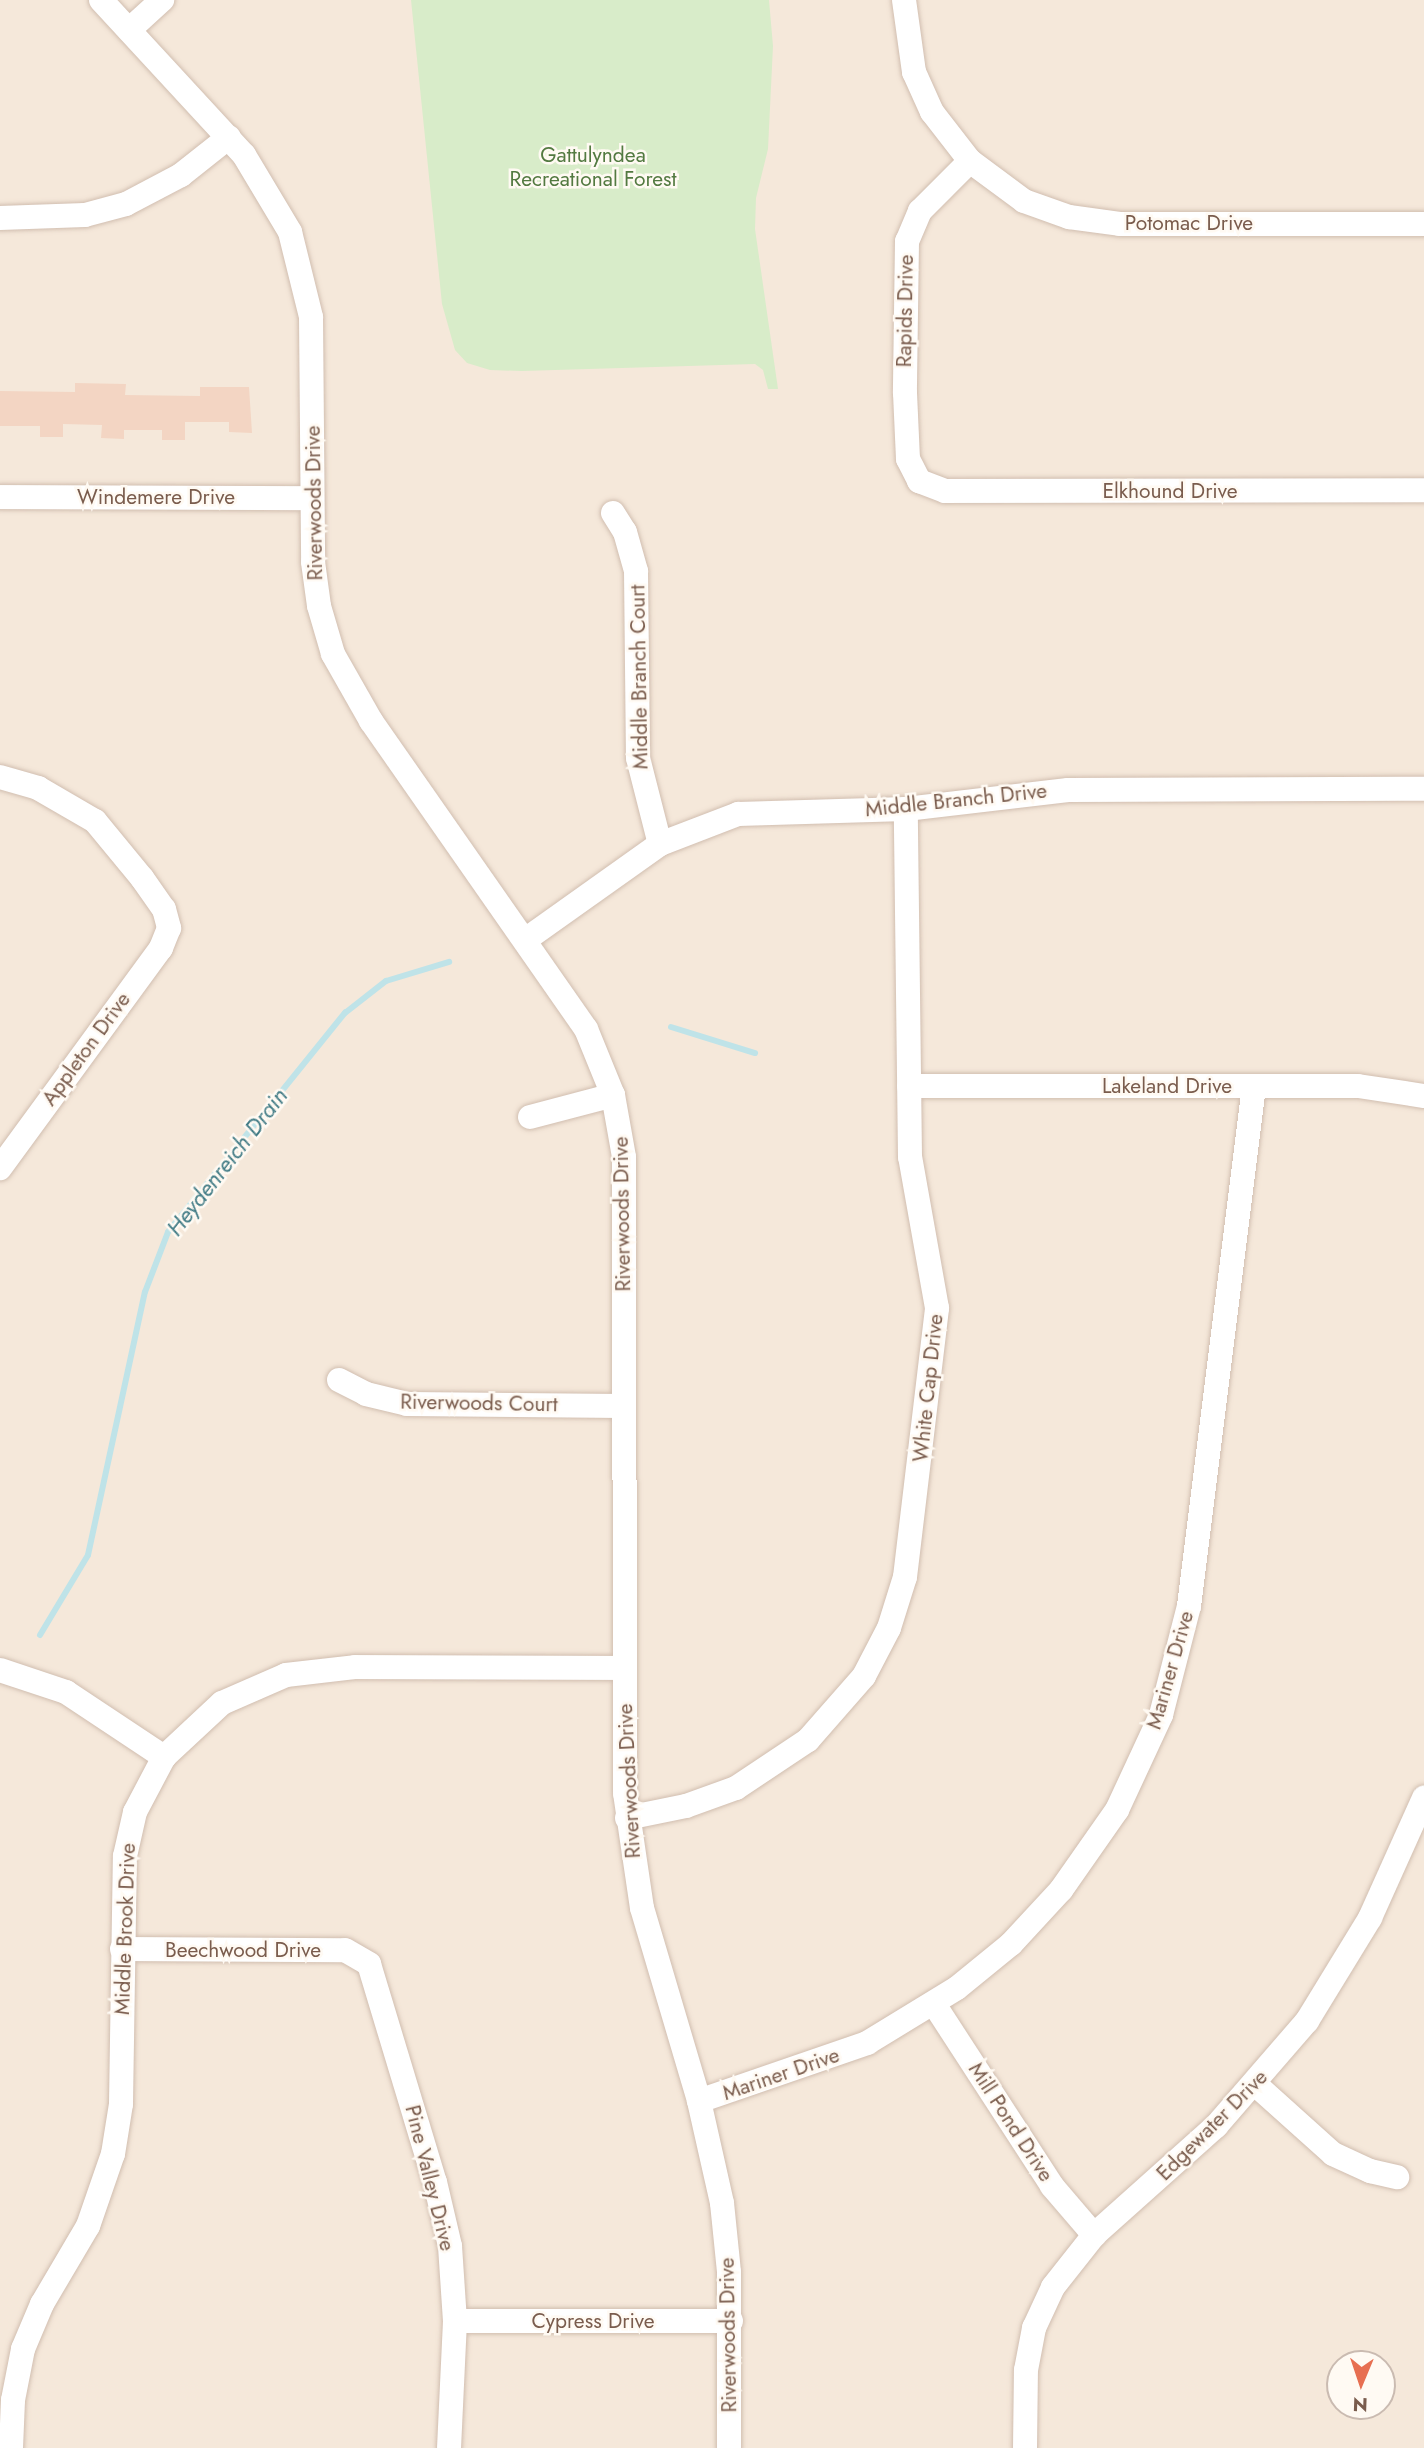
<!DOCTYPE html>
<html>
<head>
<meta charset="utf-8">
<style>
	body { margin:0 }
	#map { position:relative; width:1424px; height:2448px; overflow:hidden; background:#fdf6ec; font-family:Jost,sans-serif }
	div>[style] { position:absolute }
	.residential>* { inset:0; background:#f5e8da }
	.green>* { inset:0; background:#d8ecc9 }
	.stream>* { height:6px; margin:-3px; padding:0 3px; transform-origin:3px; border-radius:3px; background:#bfe3e8 }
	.building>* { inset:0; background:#f3d5c3 }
	.roads { filter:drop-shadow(0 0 2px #d1beb0) drop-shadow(0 0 2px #d1beb0) }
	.minor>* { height:24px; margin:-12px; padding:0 12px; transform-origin:12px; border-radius:12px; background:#fff }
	span { translate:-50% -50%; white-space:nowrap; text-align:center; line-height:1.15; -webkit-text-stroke:5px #fffaf3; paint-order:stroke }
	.park-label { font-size:21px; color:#537a41 }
	.street-label { font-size:21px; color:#7a5c4d }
	.water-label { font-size:23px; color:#437c86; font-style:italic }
	.north { position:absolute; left:1326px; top:2350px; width:70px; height:70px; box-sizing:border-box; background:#fffaf3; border:2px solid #cabbb1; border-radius:50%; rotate:182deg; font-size:19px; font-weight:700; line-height:28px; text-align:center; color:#7a5c4d }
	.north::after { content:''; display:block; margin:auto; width:24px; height:32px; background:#e76f51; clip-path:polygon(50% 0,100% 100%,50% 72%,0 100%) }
</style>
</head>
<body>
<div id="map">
	<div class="residential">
		<div style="clip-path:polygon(evenodd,0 0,1424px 0,1424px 2448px,0 2448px,0 0,1340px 2364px,1382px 2364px,1382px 2406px,1340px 2406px,1340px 2364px)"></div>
	</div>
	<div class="green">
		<div style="clip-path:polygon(411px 0,769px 0,773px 46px,768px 149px,756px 198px,755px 229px,778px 389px,768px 389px,763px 370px,755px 364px,522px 371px,490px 370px,467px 363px,455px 350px,442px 304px)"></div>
	</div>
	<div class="stream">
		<div style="left:671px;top:1027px;width:88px;rotate:17.2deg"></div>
		<div style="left:40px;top:1635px;width:93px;rotate:-59deg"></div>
		<div style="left:88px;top:1555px;width:269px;rotate:-77.8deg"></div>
		<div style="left:145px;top:1292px;width:64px;rotate:-69deg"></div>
		<div style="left:168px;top:1232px;width:282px;rotate:-51.1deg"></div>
		<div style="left:345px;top:1013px;width:52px;rotate:-38deg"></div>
		<div style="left:386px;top:981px;width:66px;rotate:-16.8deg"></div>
	</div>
	<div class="building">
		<div style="clip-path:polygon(75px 383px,126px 384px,125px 395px,200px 396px,200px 387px,249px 387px,252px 433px,229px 432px,229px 422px,185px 422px,185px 440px,162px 440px,162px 430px,124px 430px,124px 439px,101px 438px,102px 425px,63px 424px,63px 437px,40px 437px,40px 426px,0 426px,0 391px,75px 392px)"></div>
	</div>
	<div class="roads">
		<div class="minor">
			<div style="left:101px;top:0;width:211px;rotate:47.3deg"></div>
			<div style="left:244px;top:155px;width:90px;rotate:59.1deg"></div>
			<div style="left:290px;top:232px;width:88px;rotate:76.1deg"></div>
			<div style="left:311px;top:317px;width:245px;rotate:89.5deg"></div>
			<div style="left:313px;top:562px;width:44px;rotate:82.2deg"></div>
			<div style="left:319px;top:606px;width:50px;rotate:73.7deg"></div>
			<div style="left:333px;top:654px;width:77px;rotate:60.4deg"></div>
			<div style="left:371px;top:721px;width:376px;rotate:55.1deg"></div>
			<div style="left:586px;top:1029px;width:71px;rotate:67.8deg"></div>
			<div style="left:613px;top:1095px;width:63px;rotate:79.9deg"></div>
			<div style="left:624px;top:1157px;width:636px;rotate:89.91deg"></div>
			<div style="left:625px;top:1793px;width:116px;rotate:81.6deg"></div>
			<div style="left:642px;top:1908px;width:201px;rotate:73.5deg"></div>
			<div style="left:699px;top:2101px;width:105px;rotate:77.3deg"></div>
			<div style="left:722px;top:2203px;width:69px;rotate:84.2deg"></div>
			<div style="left:729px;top:2272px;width:176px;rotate:90deg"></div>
			<div style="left:904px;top:0;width:73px;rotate:82.1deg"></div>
			<div style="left:914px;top:72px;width:44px;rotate:65.8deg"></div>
			<div style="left:932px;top:112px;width:62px;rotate:52.2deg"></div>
			<div style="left:970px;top:161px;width:67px;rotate:36.5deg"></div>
			<div style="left:1024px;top:201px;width:48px;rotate:19.6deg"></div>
			<div style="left:1069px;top:217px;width:51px;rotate:7.8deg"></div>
			<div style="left:1120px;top:224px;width:304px"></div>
			<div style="left:129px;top:30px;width:45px;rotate:-42.3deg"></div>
			<div style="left:970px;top:161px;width:71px;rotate:135deg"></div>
			<div style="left:920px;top:211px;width:33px;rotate:113deg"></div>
			<div style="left:907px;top:241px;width:152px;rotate:90.8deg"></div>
			<div style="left:905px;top:393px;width:66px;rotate:87.4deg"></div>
			<div style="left:908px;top:459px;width:25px;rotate:63deg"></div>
			<div style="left:919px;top:481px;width:28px;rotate:21deg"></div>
			<div style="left:945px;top:491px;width:479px;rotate:-0.1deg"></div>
			<div style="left:0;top:218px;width:85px;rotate:-2deg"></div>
			<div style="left:85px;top:215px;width:42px;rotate:-15deg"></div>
			<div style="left:126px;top:204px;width:62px;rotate:-27.8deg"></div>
			<div style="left:181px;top:175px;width:61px;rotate:-38.4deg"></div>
			<div style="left:0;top:497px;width:312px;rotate:0.2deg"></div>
			<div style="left:613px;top:513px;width:22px;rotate:58deg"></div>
			<div style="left:625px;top:532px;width:41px;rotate:74.2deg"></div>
			<div style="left:636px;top:571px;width:187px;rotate:89.4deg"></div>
			<div style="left:638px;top:758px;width:89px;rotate:75.7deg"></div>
			<div style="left:0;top:777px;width:40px;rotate:16deg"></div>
			<div style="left:38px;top:788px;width:66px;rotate:30.1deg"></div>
			<div style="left:95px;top:821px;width:74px;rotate:50.5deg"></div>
			<div style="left:142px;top:878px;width:38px;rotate:55deg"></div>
			<div style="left:164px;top:909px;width:20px;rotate:75deg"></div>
			<div style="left:169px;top:928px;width:22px;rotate:112deg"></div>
			<div style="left:161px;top:948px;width:273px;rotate:126.2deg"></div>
			<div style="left:525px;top:940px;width:166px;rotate:-35.4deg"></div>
			<div style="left:660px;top:844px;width:84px;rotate:-21deg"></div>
			<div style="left:738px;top:814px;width:168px;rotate:-1.7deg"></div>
			<div style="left:906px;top:809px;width:163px;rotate:-6.7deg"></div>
			<div style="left:1068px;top:790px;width:356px;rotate:-0.2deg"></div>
			<div style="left:909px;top:1086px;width:449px"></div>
			<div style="left:1358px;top:1086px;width:67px;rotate:8.6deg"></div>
			<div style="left:530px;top:1117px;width:86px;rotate:-14.8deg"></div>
			<div style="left:339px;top:1380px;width:30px;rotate:27deg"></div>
			<div style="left:366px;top:1394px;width:42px;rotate:13.7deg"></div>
			<div style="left:407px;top:1404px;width:216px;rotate:0.5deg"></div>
			<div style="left:0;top:1670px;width:70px;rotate:18.4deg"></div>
			<div style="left:66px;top:1692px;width:118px;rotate:33.6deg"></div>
			<div style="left:627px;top:1818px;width:60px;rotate:-11.5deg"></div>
			<div style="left:686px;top:1806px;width:53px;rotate:-19.8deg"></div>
			<div style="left:736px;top:1788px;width:87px;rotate:-33.7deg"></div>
			<div style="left:808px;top:1740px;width:85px;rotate:-48.8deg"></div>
			<div style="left:864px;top:1676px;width:54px;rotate:-62.5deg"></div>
			<div style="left:889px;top:1628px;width:53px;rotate:-72.6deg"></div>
			<div style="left:905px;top:1577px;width:271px;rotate:-83.2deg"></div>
			<div style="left:937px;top:1308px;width:153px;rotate:-100.1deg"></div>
			<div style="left:910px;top:1157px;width:348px;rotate:-90.7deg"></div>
			<div style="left:122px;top:1949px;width:223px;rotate:0.3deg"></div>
			<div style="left:345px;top:1950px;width:28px;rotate:30deg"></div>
			<div style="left:369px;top:1964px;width:228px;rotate:73.2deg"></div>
			<div style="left:435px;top:2182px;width:66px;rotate:76.8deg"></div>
			<div style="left:450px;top:2246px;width:75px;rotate:86.2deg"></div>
			<div style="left:455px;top:2321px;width:127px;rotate:92.7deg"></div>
			<div style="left:934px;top:2004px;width:217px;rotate:57deg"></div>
			<div style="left:1052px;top:2186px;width:65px;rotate:49.4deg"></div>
			<div style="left:1255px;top:2084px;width:105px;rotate:41.9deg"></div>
			<div style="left:1333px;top:2154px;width:41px;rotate:24.7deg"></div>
			<div style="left:1370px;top:2171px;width:28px;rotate:13deg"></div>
			<div style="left:699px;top:2101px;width:178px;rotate:-19deg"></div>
			<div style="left:867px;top:2043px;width:105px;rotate:-31.4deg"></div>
			<div style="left:957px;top:1988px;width:70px;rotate:-39.2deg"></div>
			<div style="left:1011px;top:1944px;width:74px;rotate:-47.2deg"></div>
			<div style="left:1061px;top:1890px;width:98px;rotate:-55deg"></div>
			<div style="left:1117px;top:1810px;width:105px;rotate:-65.1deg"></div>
			<div style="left:1161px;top:1715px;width:113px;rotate:-75.6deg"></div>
			<div style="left:1189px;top:1606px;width:524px;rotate:-82.87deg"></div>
			<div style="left:455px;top:2321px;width:276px"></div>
			<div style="left:11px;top:2448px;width:48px;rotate:-87.6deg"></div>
			<div style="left:13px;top:2400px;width:52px;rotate:-78.9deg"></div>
			<div style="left:23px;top:2349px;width:49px;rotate:-67.1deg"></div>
			<div style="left:42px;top:2304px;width:91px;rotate:-59.5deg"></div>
			<div style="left:88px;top:2226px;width:76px;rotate:-70.9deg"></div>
			<div style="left:113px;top:2154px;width:51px;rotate:-80.9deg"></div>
			<div style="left:121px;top:2104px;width:248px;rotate:-89.1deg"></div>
			<div style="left:125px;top:1856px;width:45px;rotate:-77.2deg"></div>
			<div style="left:135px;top:1812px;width:62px;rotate:-62.2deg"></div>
			<div style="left:164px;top:1757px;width:79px;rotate:-43deg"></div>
			<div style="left:222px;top:1703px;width:70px;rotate:-23.6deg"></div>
			<div style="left:286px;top:1675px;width:69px;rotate:-6.6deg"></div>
			<div style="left:355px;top:1667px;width:268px;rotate:0.2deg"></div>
			<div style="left:1025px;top:2448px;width:78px;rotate:-89.3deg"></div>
			<div style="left:1026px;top:2370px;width:43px;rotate:-79.2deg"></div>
			<div style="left:1034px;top:2328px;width:45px;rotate:-65.1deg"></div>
			<div style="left:1053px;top:2287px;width:66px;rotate:-51.7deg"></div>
			<div style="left:1094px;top:2235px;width:164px;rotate:-41.8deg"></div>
			<div style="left:1216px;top:2126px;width:139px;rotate:-49.1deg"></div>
			<div style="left:1307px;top:2021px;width:121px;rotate:-58.5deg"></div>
			<div style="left:1370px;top:1918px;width:132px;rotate:-65.8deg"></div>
		</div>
	</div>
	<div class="park-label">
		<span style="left:593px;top:167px">Gattulyndea<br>Recreational Forest</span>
	</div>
	<div class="street-label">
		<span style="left:1189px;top:223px">Potomac Drive</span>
		<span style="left:905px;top:311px;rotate:-89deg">Rapids Drive</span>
		<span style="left:1170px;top:491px">Elkhound Drive</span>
		<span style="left:156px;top:497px">Windemere Drive</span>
		<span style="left:314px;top:503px;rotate:-91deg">Riverwoods Drive</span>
		<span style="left:639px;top:677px;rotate:-91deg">Middle Branch Court</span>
		<span style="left:956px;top:800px;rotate:-6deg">Middle Branch Drive</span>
		<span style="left:86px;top:1049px;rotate:-54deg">Appleton Drive</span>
		<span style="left:1167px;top:1086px">Lakeland Drive</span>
		<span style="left:622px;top:1214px;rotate:-91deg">Riverwoods Drive</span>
		<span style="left:928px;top:1388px;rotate:-84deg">White Cap Drive</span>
		<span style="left:479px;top:1403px;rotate:1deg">Riverwoods Court</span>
		<span style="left:1170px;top:1670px;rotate:-74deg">Mariner Drive</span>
		<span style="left:629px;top:1781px;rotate:-93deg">Riverwoods Drive</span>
		<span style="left:125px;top:1929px;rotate:-88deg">Middle Brook Drive</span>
		<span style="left:243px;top:1950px">Beechwood Drive</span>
		<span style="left:781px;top:2074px;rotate:-19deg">Mariner Drive</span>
		<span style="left:1011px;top:2122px;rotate:57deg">Mill Pond Drive</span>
		<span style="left:1212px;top:2125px;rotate:-45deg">Edgewater Drive</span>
		<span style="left:430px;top:2178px;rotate:76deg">Pine Valley Drive</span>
		<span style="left:593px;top:2321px">Cypress Drive</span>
		<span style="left:728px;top:2335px;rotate:-91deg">Riverwoods Drive</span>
	</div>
	<div class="water-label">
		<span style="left:227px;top:1162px;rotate:-52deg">Heydenreich Drain</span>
	</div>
	<div class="north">N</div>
</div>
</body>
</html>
